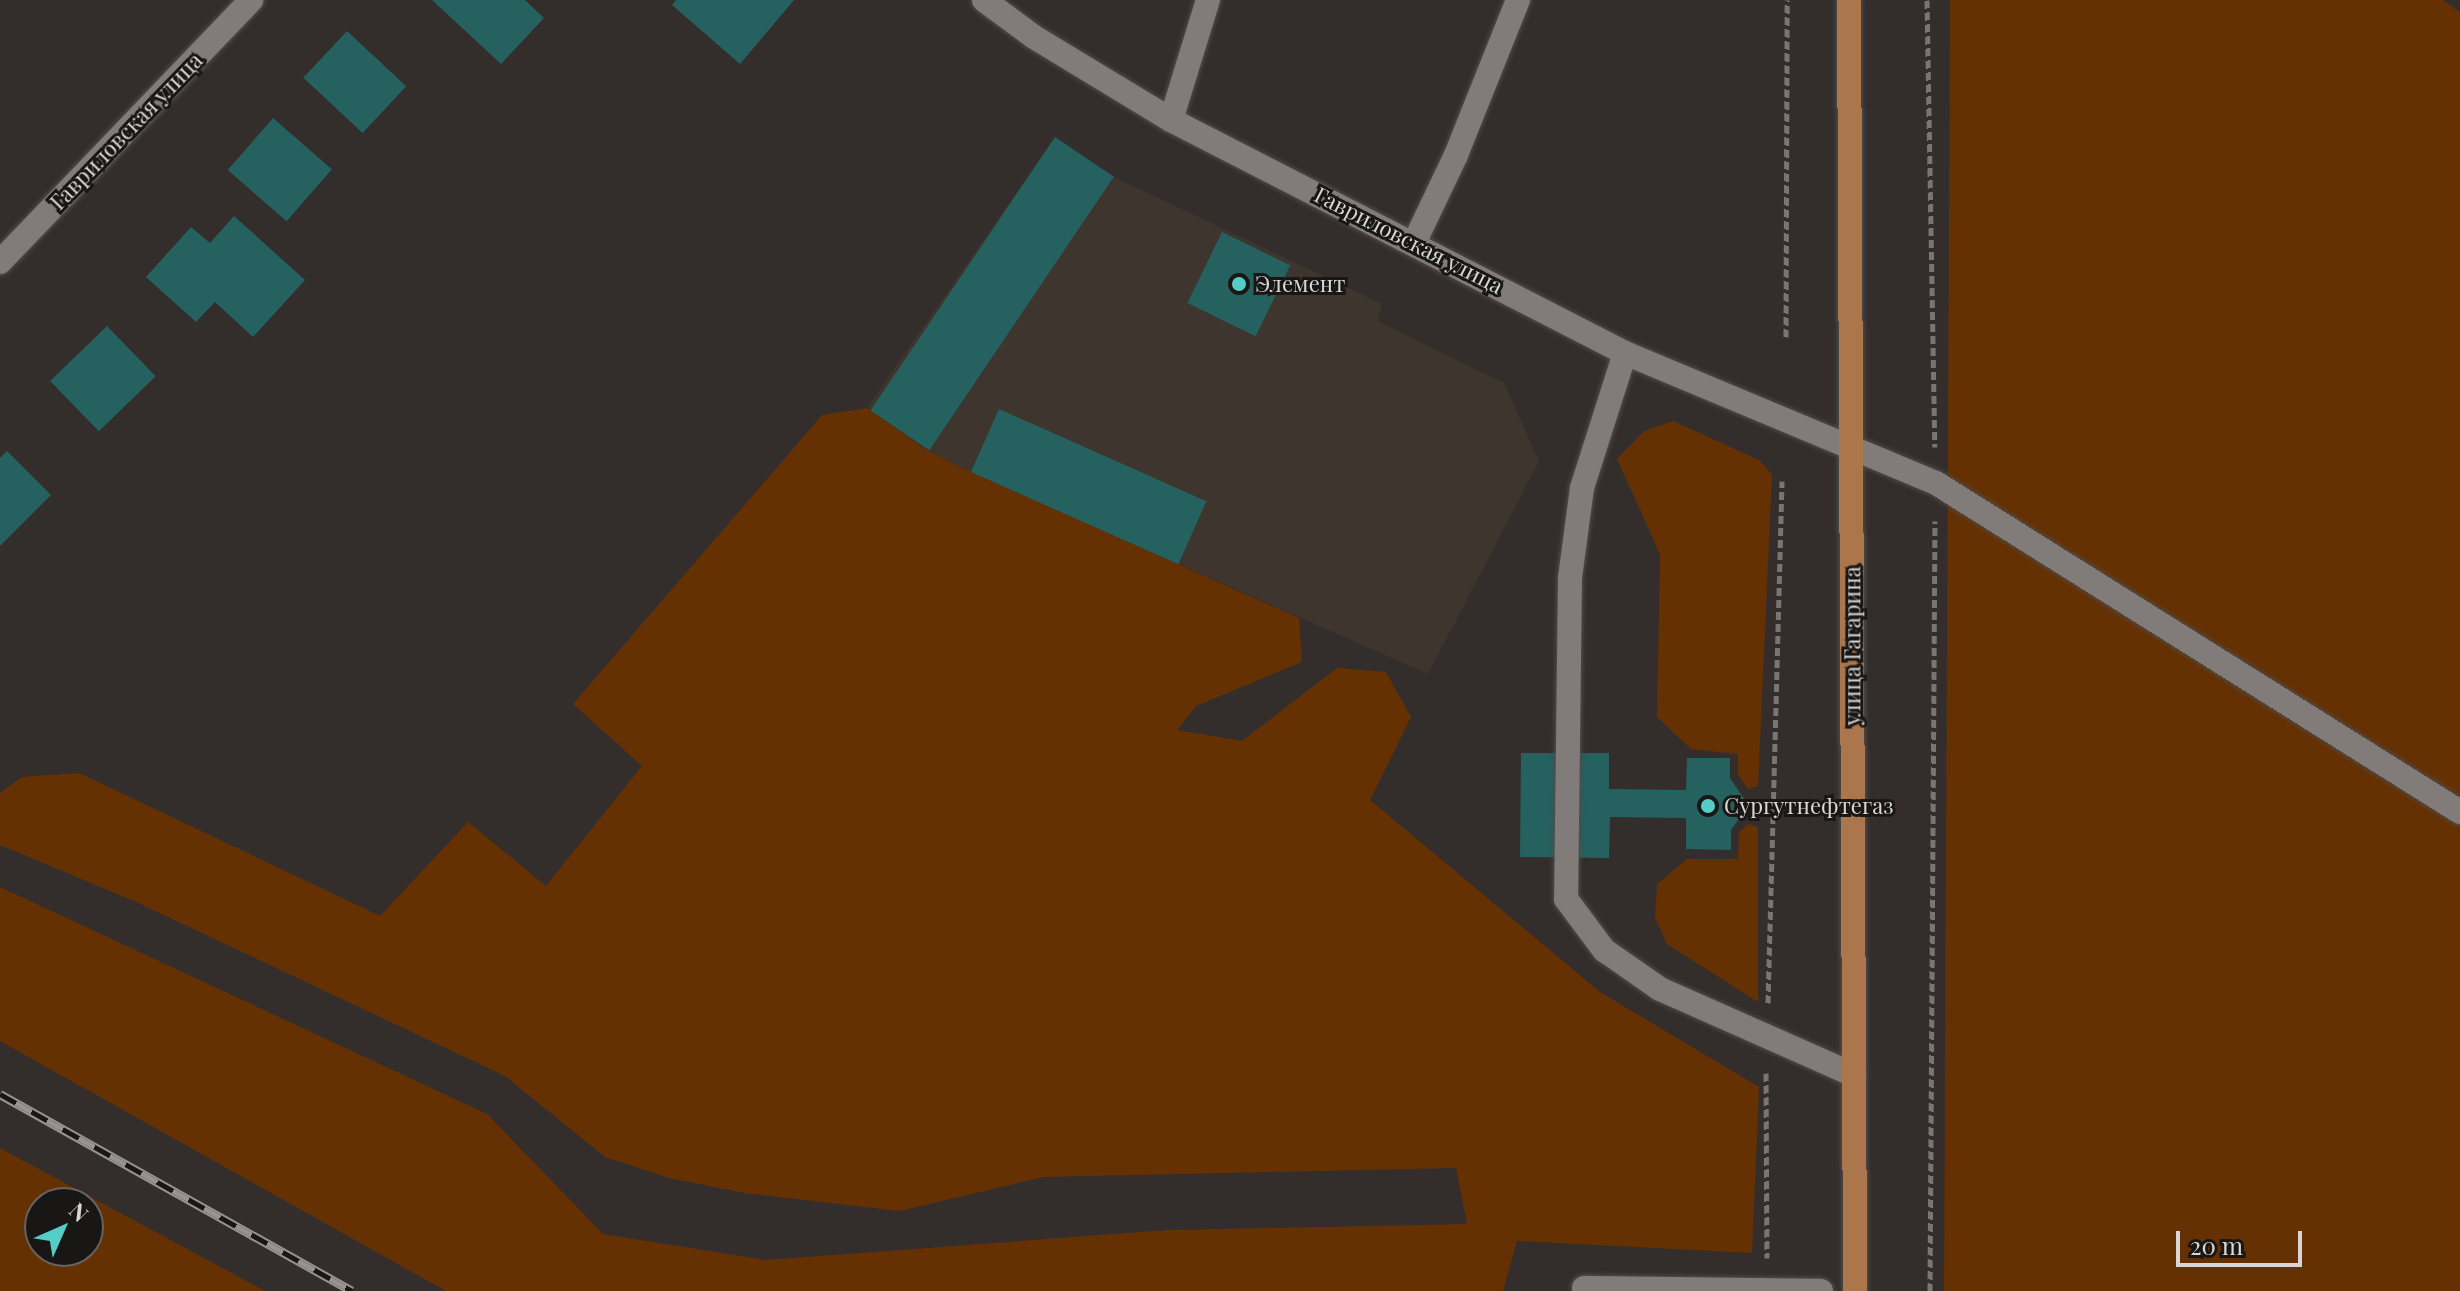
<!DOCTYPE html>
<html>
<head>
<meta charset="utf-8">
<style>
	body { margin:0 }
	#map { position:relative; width:2460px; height:1291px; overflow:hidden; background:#332e2c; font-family:"Playfair Display",serif }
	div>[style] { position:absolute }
	.built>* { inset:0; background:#3f352f }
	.green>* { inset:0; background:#653103 }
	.building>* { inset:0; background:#25615e; transform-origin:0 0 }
	.path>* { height:5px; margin-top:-2.5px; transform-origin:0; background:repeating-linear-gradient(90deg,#797573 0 8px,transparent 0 12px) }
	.roads { filter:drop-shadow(0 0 2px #504c4a) drop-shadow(0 0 2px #504c4a) }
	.minor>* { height:24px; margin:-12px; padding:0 12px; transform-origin:12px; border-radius:12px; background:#817c79 }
	.major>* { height:24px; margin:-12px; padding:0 12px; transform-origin:12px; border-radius:12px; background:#ac764d }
	.rail>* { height:9px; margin-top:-4.5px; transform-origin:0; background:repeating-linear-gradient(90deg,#191716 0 18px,#969391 0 36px); box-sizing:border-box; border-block:2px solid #969391 }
	.dots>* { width:22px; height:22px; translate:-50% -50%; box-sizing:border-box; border:4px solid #191716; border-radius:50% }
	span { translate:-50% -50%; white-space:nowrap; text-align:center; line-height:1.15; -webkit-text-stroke:6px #191716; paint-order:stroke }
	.street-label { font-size:22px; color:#d9d6d4 }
	.poi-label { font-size:22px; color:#d9d6d4 }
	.left { translate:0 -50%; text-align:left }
	.north { position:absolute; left:24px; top:1187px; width:80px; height:80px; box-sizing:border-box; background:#191716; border:2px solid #666362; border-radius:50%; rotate:45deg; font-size:22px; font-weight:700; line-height:32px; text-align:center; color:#d9d6d4 }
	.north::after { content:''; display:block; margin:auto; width:28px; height:36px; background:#54cdc7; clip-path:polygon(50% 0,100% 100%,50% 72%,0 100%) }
	.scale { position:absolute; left:2176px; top:1231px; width:126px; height:36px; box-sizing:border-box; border:4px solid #d9d6d4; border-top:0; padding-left:10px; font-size:24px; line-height:28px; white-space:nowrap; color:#d9d6d4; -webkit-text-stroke:6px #191716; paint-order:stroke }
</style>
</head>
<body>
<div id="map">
	<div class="built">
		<div style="clip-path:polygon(1055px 137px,1114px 177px,1382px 304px,1377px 321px,1504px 383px,1539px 461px,1428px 674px,971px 472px,925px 449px,867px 408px)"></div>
	</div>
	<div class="green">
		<div style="clip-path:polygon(1950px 0,2443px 0,2460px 12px,2460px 1291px,1944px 1291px)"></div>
		<div style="clip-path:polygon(867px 408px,925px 449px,971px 472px,1299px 618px,1302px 662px,1196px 706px,1177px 730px,1242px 741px,1337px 668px,1386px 672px,1411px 717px,1370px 800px,1600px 992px,1759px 1087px,1752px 1253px,1517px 1241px,1503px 1291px,446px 1291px,0 1041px,0 887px,487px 1114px,603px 1234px,766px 1260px,1167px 1230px,1467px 1224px,1456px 1168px,1043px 1177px,899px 1211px,744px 1193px,669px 1178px,605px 1157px,505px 1076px,134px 901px,0 845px,0 793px,22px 777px,79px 773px,380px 916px,468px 822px,546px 886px,642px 766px,573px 704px,822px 415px)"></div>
		<div style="clip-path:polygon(1673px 421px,1759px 460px,1772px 475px,1758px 786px,1748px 789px,1738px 775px,1738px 754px,1691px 749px,1657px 717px,1660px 554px,1617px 459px,1644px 431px)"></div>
		<div style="clip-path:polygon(1749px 824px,1758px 827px,1758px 1002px,1667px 944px,1655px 918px,1657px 884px,1687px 859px,1738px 859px,1739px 832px)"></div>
		<div style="clip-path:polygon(evenodd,0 1148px,265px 1291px,0 1291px,0 1148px,40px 1203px,88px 1203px,88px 1251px,40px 1251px,40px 1203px)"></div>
	</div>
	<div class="building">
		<div style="clip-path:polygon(432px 0,525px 0,544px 18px,501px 64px)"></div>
		<div style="clip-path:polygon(676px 0,794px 0,740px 64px,672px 5px)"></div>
		<div style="left:347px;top:31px;width:81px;height:64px;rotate:43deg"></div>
		<div style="left:273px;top:118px;width:78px;height:69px;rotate:41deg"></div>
		<div style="left:1055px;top:137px;width:71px;height:330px;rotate:34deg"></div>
		<div style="clip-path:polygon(234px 216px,305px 280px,253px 337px,215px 302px,196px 322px,146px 277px,191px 227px,210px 243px)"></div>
		<div style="left:1222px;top:232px;width:76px;height:79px;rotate:26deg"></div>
		<div style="left:107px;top:326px;width:70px;height:79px;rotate:46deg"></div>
		<div style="left:999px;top:409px;width:227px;height:69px;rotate:24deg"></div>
		<div style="clip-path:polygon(7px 451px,51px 495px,0 546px,0 458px)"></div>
		<div style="clip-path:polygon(1521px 753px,1609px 753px,1609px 789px,1686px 790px,1687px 758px,1730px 758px,1730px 778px,1745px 800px,1744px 812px,1731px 830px,1731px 850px,1686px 849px,1686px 818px,1610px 817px,1609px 858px,1520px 857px)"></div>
	</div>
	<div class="path">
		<div style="left:1927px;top:0;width:447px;rotate:89deg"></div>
		<div style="left:1786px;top:337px;width:337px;rotate:-89.8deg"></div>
		<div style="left:1768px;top:1003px;width:522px;rotate:-88.46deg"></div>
		<div style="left:1766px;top:1073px;width:185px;rotate:89.7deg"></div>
		<div style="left:1930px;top:1291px;width:770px;rotate:-89.63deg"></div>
	</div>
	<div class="roads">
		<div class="minor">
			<div style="left:984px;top:0;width:62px;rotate:36.5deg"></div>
			<div style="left:1034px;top:37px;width:160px;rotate:31.2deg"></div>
			<div style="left:1171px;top:120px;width:510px;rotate:27.17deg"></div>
			<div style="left:1625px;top:353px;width:337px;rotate:22.7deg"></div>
			<div style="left:1936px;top:483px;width:619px;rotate:32.12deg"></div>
			<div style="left:1171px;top:120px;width:126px;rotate:-72.9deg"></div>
			<div style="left:1415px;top:241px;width:95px;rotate:-64.5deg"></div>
			<div style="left:1456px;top:155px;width:167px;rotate:-68.2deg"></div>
			<div style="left:0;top:262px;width:363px;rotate:-46.2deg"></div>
			<div style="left:1625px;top:353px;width:142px;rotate:107.7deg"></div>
			<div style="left:1582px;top:488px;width:91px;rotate:97.6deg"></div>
			<div style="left:1570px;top:578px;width:321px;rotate:90.7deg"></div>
			<div style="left:1566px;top:899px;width:64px;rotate:53.3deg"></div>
			<div style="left:1604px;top:950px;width:68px;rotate:34.9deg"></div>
			<div style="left:1660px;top:989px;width:212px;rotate:23.9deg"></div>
			<div style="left:1584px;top:1288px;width:237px;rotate:0.7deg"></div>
		</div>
		<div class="major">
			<div style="left:1849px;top:0;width:1291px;rotate:89.73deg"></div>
		</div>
	</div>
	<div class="rail">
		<div style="left:0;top:1094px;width:403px;rotate:29.2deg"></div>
	</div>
	<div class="dots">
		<div style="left:1239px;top:284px;background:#54cdc7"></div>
		<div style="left:1708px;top:806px;background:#54cdc7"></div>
	</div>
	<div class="street-label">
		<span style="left:126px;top:131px;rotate:-46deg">Гавриловская улица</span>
		<span style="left:1409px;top:240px;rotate:27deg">Гавриловская улица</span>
		<span style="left:1852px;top:646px;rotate:-90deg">улица Гагарина</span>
	</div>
	<div class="poi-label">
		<span class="left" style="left:1255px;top:284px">Элемент</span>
		<span class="left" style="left:1724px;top:806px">Сургутнефтегаз</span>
	</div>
	<div class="north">N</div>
	<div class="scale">20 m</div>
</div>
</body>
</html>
